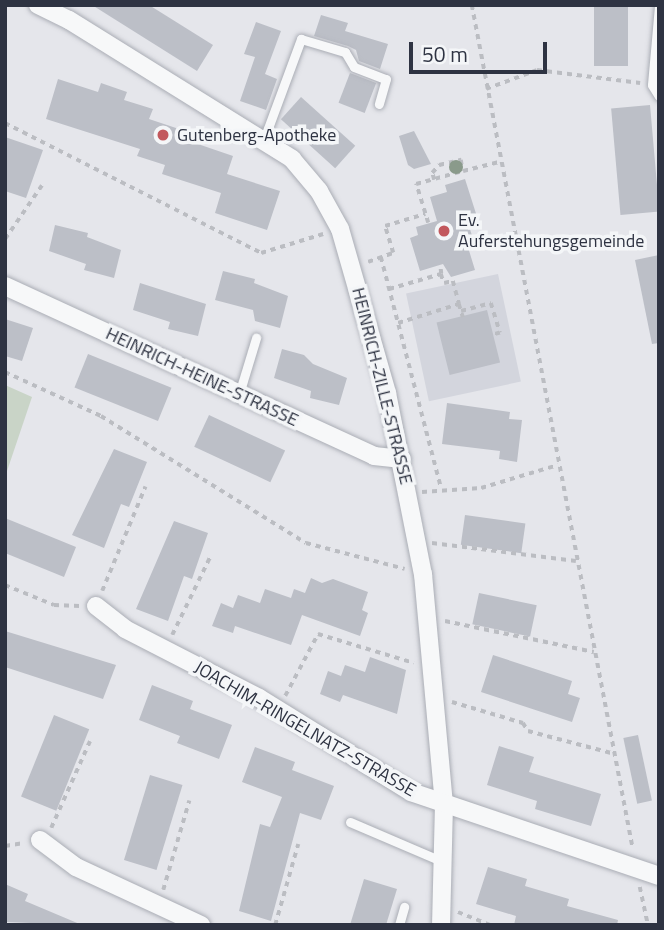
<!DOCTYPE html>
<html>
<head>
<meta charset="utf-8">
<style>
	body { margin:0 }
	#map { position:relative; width:664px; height:930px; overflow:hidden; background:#e5e6eb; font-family:"Titillium Web",sans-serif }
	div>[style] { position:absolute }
	.built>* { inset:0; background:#d3d5dd; transform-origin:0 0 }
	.green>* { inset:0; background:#c9d4c7 }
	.building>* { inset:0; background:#bcbfc7; transform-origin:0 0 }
	.path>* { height:3.5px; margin-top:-1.75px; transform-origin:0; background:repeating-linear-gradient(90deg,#bbbdc2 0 5px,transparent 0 10px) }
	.roads { filter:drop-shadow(0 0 2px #aaadb5) drop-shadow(0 0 2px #aaadb5) }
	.lane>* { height:9px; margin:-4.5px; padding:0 4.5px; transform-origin:4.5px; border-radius:4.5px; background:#f7f8f9 }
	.street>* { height:18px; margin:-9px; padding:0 9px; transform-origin:9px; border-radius:9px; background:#f7f8f9 }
	.trees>* { width:14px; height:14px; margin:-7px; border-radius:50%; background:#8a9a8b }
	.dots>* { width:19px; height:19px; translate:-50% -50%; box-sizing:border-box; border:4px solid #f4f6f8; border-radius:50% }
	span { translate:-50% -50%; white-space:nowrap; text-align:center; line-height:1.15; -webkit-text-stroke:7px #f4f6f8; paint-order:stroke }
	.poi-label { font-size:18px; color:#2e3342 }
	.left { translate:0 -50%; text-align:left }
	.street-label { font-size:18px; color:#2e3342 }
	.frame { position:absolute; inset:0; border:7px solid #2e3342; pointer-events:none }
	.scale { position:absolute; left:409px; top:42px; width:138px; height:32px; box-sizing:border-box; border:4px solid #2e3342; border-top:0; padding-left:9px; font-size:21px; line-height:24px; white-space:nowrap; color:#2e3342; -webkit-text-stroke:5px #f4f6f8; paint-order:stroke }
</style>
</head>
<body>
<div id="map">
	<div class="built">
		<div style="left:498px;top:274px;width:110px;height:94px;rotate:78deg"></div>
	</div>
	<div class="green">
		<div style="clip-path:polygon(5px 385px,32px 397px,5px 477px)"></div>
	</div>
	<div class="building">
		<div style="clip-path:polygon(92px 5px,149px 5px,213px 45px,197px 71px)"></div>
		<div style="left:594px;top:5px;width:34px;height:61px"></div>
		<div style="clip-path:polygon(321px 15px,348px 23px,345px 31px,388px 44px,380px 69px,359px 61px,356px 50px,348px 46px,314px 36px)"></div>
		<div style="clip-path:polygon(256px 22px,281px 31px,265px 74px,277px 79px,266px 110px,240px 101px,255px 57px,244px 54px)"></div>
		<div style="left:350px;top:73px;width:28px;height:32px;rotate:21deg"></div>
		<div style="clip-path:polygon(58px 79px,98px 92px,101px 83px,127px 92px,124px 100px,153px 109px,149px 119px,194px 134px,192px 142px,233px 156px,227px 174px,280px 191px,267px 230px,215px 213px,221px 193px,162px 174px,165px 165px,137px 156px,140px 149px,46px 119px)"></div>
		<div style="left:301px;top:97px;width:73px;height:30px;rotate:42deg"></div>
		<div style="left:650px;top:105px;width:107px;height:39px;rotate:85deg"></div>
		<div style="clip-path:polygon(414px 131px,431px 164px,414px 169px,408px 165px,399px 136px)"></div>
		<div style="clip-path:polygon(5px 137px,43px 150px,26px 198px,5px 191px)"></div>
		<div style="clip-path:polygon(465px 179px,479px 223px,469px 226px,474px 242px,467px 244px,475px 270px,451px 277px,443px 264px,420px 271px,410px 238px,418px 235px,416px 227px,437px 221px,430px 197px,447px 192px,445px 185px)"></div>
		<div style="clip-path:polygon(55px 225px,88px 233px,87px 237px,121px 250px,114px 278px,84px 270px,86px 264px,49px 251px)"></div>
		<div style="clip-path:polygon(659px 255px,659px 343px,652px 344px,635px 260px)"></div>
		<div style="clip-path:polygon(223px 271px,255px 279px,254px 283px,288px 296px,280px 328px,255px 321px,253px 310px,215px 300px)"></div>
		<div style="clip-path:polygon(140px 283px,206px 304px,198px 336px,168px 329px,170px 322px,133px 310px)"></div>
		<div style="left:487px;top:310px;width:54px;height:52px;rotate:76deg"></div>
		<div style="clip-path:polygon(5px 319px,33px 328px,22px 361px,5px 356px)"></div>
		<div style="clip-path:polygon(282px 349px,304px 355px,313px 364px,347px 378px,339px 405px,310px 398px,311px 391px,274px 378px)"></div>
		<div style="left:88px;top:354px;width:90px;height:36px;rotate:22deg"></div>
		<div style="clip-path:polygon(447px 403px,510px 412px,509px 419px,522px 420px,517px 462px,499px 459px,500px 451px,442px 444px)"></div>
		<div style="left:209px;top:415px;width:84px;height:35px;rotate:25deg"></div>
		<div style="clip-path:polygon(114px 449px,147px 462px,129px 507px,121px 504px,104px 548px,72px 535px)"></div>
		<div style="left:465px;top:515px;width:61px;height:30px;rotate:8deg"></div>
		<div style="clip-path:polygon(5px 518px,76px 547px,64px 577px,5px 553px)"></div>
		<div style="clip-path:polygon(174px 521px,208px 533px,192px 579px,184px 576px,168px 621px,136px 609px)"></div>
		<div style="clip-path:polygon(311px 578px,322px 583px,333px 579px,368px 592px,362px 610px,368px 613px,360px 636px,302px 615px,291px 645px,235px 626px,233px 633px,212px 626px,221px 603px,233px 608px,238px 595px,260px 603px,265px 589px,291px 598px,294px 589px,305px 593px)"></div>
		<div style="left:479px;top:593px;width:59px;height:32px;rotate:12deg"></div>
		<div style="clip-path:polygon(5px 631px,116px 665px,103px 699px,5px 667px)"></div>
		<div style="clip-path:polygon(493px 655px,572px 681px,568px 694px,580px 698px,572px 722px,481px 692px)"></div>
		<div style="clip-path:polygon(370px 657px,406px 670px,397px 714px,343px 695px,340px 702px,320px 694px,328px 671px,341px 676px,345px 665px,365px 672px)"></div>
		<div style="clip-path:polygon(152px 685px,193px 701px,190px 709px,232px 725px,219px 759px,177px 743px,180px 736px,139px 720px)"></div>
		<div style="left:54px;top:715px;width:38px;height:88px;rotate:22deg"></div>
		<div style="left:638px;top:735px;width:67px;height:15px;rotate:78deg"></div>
		<div style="clip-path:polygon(499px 746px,534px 757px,529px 772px,601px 794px,591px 826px,535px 809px,537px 801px,487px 785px)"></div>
		<div style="clip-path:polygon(255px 747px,295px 762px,292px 770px,334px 786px,321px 820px,300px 813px,271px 921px,239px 911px,260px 824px,270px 827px,282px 797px,242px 782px)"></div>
		<div style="left:150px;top:775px;width:34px;height:89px;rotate:17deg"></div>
		<div style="clip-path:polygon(488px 867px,527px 879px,525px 886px,569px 899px,567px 906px,618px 920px,617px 925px,514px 925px,516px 916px,476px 904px)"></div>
		<div style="clip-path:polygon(364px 879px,397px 889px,386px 925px,350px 925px)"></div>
		<div style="clip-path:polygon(5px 884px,28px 894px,25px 901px,82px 925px,5px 922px)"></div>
	</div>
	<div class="path">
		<div style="left:472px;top:5px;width:859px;rotate:79.2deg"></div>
		<div style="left:486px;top:89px;width:54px;rotate:-20.4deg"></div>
		<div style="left:537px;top:70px;width:104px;rotate:7.2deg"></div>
		<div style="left:5px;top:123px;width:287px;rotate:26.9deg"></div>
		<div style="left:261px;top:253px;width:65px;rotate:-17deg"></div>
		<div style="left:434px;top:180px;width:7px;rotate:-106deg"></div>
		<div style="left:432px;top:173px;width:11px;rotate:-49deg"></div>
		<div style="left:439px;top:165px;width:23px;rotate:-13deg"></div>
		<div style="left:461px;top:160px;width:11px;rotate:80deg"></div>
		<div style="left:463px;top:171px;width:36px;rotate:-14deg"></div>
		<div style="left:428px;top:223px;width:41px;rotate:-107.1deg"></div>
		<div style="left:416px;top:184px;width:49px;rotate:-15.5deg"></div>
		<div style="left:5px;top:239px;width:65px;rotate:-55.6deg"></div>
		<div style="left:381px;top:257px;width:239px;rotate:75.4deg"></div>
		<div style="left:368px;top:262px;width:27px;rotate:-20deg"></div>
		<div style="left:393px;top:253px;width:28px;rotate:-107deg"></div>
		<div style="left:385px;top:226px;width:42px;rotate:-16.7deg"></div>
		<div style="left:441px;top:274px;width:9px;rotate:72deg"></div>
		<div style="left:444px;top:283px;width:9px;rotate:-13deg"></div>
		<div style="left:453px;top:281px;width:24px;rotate:75deg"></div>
		<div style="left:389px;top:289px;width:54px;rotate:-16.1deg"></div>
		<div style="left:441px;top:274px;width:9px;rotate:-96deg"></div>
		<div style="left:461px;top:311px;width:31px;rotate:-15deg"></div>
		<div style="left:491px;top:303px;width:31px;rotate:73deg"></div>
		<div style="left:500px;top:333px;width:7px;rotate:164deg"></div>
		<div style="left:398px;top:323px;width:64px;rotate:-17.3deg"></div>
		<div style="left:459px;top:304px;width:14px;rotate:73deg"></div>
		<div style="left:5px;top:372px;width:106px;rotate:24.6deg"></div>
		<div style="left:101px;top:416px;width:241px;rotate:31.8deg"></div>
		<div style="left:306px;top:543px;width:102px;rotate:14.7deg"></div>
		<div style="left:422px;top:492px;width:59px;rotate:-3.9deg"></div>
		<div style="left:481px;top:488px;width:80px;rotate:-16.6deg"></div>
		<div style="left:432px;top:543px;width:145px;rotate:7.1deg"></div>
		<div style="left:5px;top:585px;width:53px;rotate:22.2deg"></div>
		<div style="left:54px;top:605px;width:26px;rotate:2deg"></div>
		<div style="left:102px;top:591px;width:113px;rotate:-67.5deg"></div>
		<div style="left:445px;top:621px;width:152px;rotate:11.8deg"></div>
		<div style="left:172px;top:635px;width:87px;rotate:-64deg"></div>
		<div style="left:285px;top:696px;width:70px;rotate:-62deg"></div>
		<div style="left:318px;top:634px;width:100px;rotate:16.8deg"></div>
		<div style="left:452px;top:702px;width:74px;rotate:16.5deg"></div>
		<div style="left:523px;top:723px;width:9px;rotate:58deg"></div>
		<div style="left:528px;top:731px;width:90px;rotate:14.8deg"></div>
		<div style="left:51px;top:828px;width:95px;rotate:-65.9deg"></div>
		<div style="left:5px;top:846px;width:19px;rotate:-9deg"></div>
		<div style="left:640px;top:887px;width:39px;rotate:78deg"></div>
		<div style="left:163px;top:890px;width:93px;rotate:-73.7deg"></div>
		<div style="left:458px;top:912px;width:35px;rotate:22deg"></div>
		<div style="left:275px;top:925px;width:84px;rotate:-74.1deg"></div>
	</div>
	<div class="roads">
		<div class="lane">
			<div style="left:659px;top:6px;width:79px;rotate:95.1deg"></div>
			<div style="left:652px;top:85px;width:13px;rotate:58deg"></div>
			<div style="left:264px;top:139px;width:107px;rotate:-69.7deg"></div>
			<div style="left:301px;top:39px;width:46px;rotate:16.5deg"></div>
			<div style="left:345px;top:52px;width:17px;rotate:59deg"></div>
			<div style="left:354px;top:67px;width:34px;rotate:21deg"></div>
			<div style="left:386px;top:79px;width:26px;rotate:106deg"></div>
			<div style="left:239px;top:394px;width:59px;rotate:-73.1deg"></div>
			<div style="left:350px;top:822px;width:102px;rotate:23.1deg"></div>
			<div style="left:399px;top:925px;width:19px;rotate:-74deg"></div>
		</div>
		<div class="street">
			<div style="left:38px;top:5px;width:34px;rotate:26deg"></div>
			<div style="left:69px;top:20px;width:263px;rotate:31.9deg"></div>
			<div style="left:292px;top:159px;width:42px;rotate:49.8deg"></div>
			<div style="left:319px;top:191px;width:43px;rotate:61.1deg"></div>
			<div style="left:340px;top:229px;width:171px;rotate:74deg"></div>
			<div style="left:387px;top:393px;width:185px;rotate:78.8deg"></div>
			<div style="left:423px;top:574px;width:231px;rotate:84.8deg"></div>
			<div style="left:444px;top:804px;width:121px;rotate:91.4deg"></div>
			<div style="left:5px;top:286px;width:406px;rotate:24.7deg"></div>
			<div style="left:374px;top:456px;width:28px;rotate:6deg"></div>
			<div style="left:96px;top:606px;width:37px;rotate:38deg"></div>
			<div style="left:125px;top:629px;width:151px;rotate:27.2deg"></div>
			<div style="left:259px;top:698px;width:179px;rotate:31.7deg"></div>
			<div style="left:411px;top:792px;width:262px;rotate:18.7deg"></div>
			<div style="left:40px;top:840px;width:45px;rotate:36.9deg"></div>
			<div style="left:76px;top:867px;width:138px;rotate:24.9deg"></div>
		</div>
	</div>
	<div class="trees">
		<div style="left:456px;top:167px"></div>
	</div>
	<div class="dots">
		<div style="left:163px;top:135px;background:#c2585d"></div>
		<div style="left:444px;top:231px;background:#c2585d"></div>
	</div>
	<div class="poi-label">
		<span class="left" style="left:177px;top:135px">Gutenberg-Apotheke</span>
		<span class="left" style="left:458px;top:231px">Ev.<br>Auferstehungsgemeinde</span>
	</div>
	<div class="street-label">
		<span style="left:202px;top:377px;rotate:25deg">HEINRICH-HEINE-STRASSE</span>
		<span style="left:382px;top:386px;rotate:76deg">HEINRICH-ZILLE-STRASSE</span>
		<span style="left:305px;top:729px;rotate:30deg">JOACHIM-RINGELNATZ-STRASSE</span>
	</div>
	<div class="frame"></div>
	<div class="scale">50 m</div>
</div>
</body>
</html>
